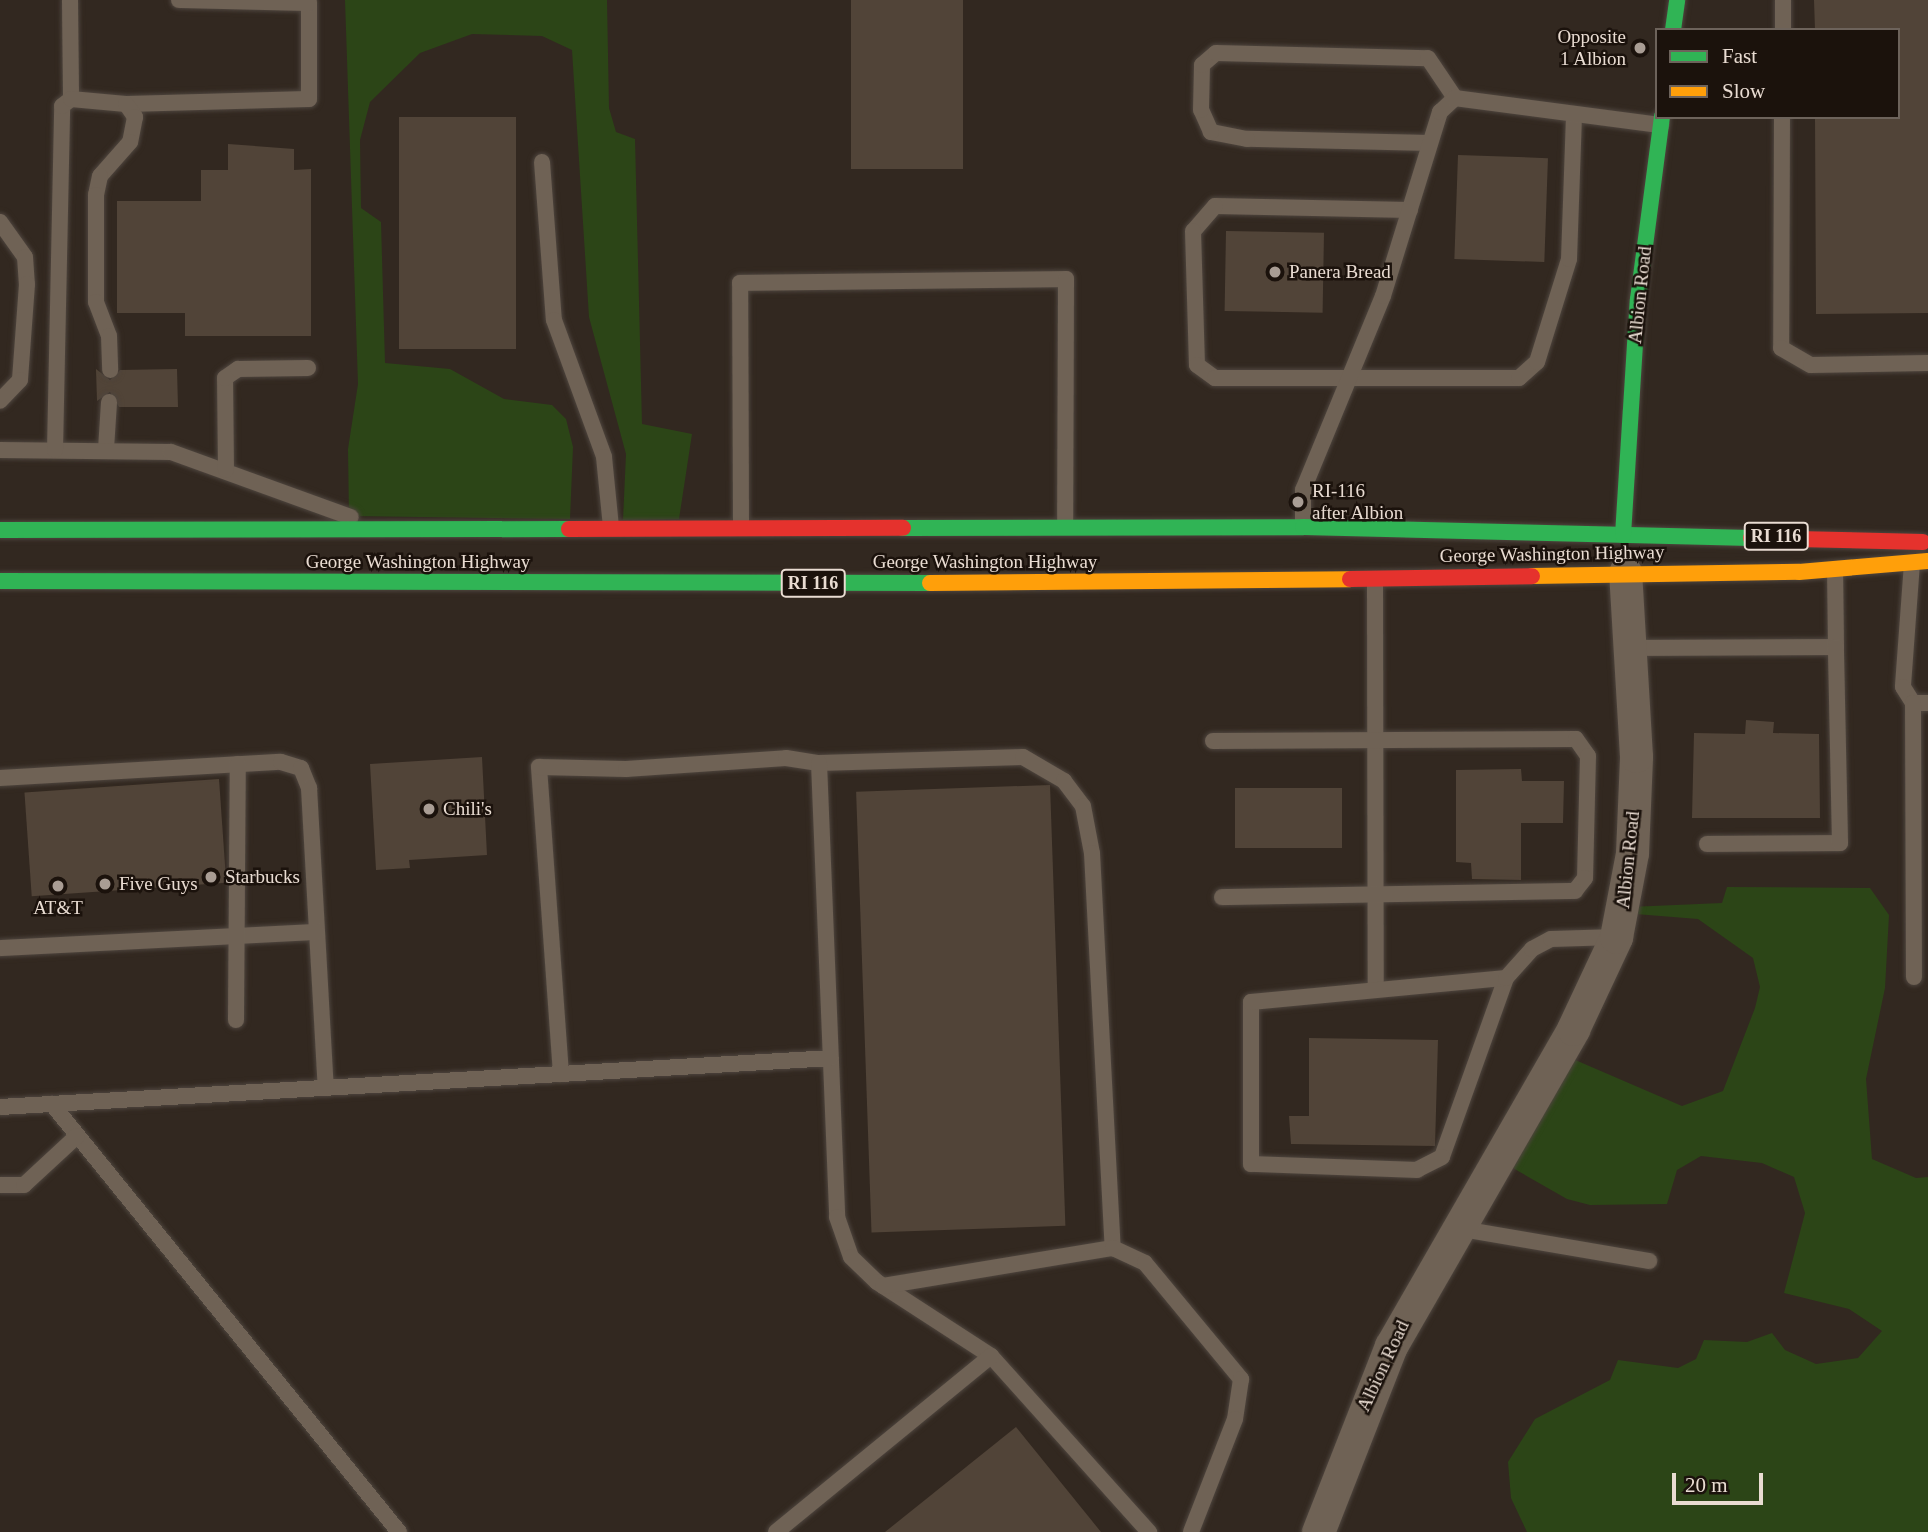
<!DOCTYPE html>
<html>
<head>
<meta charset="utf-8">
<style>
	body { margin:0 }
	#map { position:relative; width:1928px; height:1532px; overflow:hidden; background:#322820; font-family:Georgia,serif }
	div>[style] { position:absolute }
	.green>* { inset:0; background:#2c4517 }
	.building>* { inset:0; background:#514438; transform-origin:0 0 }
	.roads { filter:drop-shadow(0 0 2px #4e453e) drop-shadow(0 0 2px #4e453e) }
	.lane>* { height:16px; margin:-8px; padding:0 8px; transform-origin:8px; border-radius:8px; background:#6f6255 }
	.street>* { height:33px; margin:-16.5px; padding:0 16.5px; transform-origin:16.5px; border-radius:16.5px; background:#6f6255 }
	.fast>* { height:16px; margin:-8px; padding:0 8px; transform-origin:8px; border-radius:8px; background:#30b455 }
	.slow>* { height:16px; margin:-8px; padding:0 8px; transform-origin:8px; border-radius:8px; background:#ff9f0a }
	.jam>* { height:16px; margin:-8px; padding:0 8px; transform-origin:8px; border-radius:8px; background:#e5322d }
	.dots>* { width:19px; height:19px; translate:-50% -50%; box-sizing:border-box; border:4px solid #1b120c; border-radius:50% }
	span { translate:-50% -50%; white-space:nowrap; text-align:center; line-height:1.15; -webkit-text-stroke:5px #1b120c; paint-order:stroke }
	.shield-label span { padding:2px 5px; background:#1b120c; border:2px solid; border-radius:5px; -webkit-text-stroke-width:0 }
	.shield-label { font-size:18px; color:#e9dcd2; font-weight:700 }
	.poi-label { font-size:19px; color:#e9dcd2 }
	.right { translate:-100% -50%; text-align:right }
	.left { translate:0 -50%; text-align:left }
	.street-label { font-size:19px; color:#e9dcd2 }
	.legend { position:absolute; left:1655px; top:28px; width:245px; height:91px; box-sizing:border-box; background:#1b120c; border:2px solid #6d635b; margin:0; padding:9px 12px; list-style:none; font-size:21px; color:#e9dcd2 }
	.legend li { display:flex; align-items:center; gap:14px; height:35px }
	.legend b { width:35px; border:2px solid #6d635b }
	.scale { position:absolute; left:1672px; top:1473px; width:91px; height:32px; box-sizing:border-box; border:4px solid #e9dcd2; border-top:0; padding-left:9px; font-size:21px; line-height:24px; white-space:nowrap; color:#e9dcd2; -webkit-text-stroke:5px #1b120c; paint-order:stroke }
</style>
</head>
<body>
<div id="map">
	<div class="green">
		<div style="clip-path:polygon(345px 0,607px 0,609px 108px,616px 132px,635px 139px,642px 424px,692px 434px,679px 519px,623px 520px,626px 454px,589px 317px,572px 50px,542px 36px,472px 34px,420px 53px,370px 102px,360px 140px,361px 208px,381px 222px,385px 363px,450px 369px,504px 399px,552px 405px,566px 419px,573px 447px,570px 519px,349px 516px,348px 449px,358px 384px)"></div>
		<div style="clip-path:polygon(1727px 887px,1870px 888px,1889px 915px,1885px 988px,1866px 1079px,1872px 1159px,1916px 1178px,1928px 1177px,1928px 1532px,1527px 1532px,1511px 1498px,1508px 1462px,1535px 1419px,1610px 1380px,1618px 1360px,1678px 1368px,1696px 1359px,1704px 1340px,1747px 1342px,1772px 1333px,1785px 1350px,1816px 1364px,1858px 1358px,1882px 1331px,1849px 1309px,1784px 1293px,1805px 1213px,1794px 1177px,1762px 1163px,1701px 1156px,1677px 1170px,1667px 1204px,1590px 1205px,1567px 1199px,1497px 1159px,1566px 1056px,1682px 1106px,1723px 1091px,1755px 1008px,1760px 987px,1753px 958px,1698px 919px,1623px 913px,1629px 907px,1722px 903px)"></div>
	</div>
	<div class="building">
		<div style="left:851px;top:0;width:112px;height:169px"></div>
		<div style="clip-path:polygon(1814px 0,1928px 0,1928px 313px,1816px 314px,1815px 117px,1898px 117px,1898px 30px,1815px 30px)"></div>
		<div style="left:516px;top:117px;width:232px;height:117px;rotate:90deg"></div>
		<div style="clip-path:polygon(228px 144px,294px 149px,294px 170px,311px 169px,311px 336px,185px 336px,185px 313px,117px 313px,117px 201px,201px 201px,201px 170px,228px 170px)"></div>
		<div style="left:1458px;top:155px;width:90px;height:104px;rotate:2deg"></div>
		<div style="left:1226px;top:231px;width:98px;height:80px;rotate:1deg"></div>
		<div style="clip-path:polygon(96px 369px,110px 380px,120px 370px,177px 369px,178px 407px,119px 407px,110px 392px,97px 401px)"></div>
		<div style="clip-path:polygon(1746px 720px,1774px 722px,1773px 733px,1819px 734px,1820px 818px,1692px 818px,1694px 733px,1745px 734px)"></div>
		<div style="clip-path:polygon(482px 757px,487px 855px,409px 860px,410px 868px,376px 870px,370px 764px)"></div>
		<div style="clip-path:polygon(1521px 769px,1522px 781px,1564px 781px,1563px 823px,1521px 823px,1521px 880px,1472px 879px,1471px 863px,1456px 862px,1456px 770px)"></div>
		<div style="left:219px;top:779px;width:104px;height:195px;rotate:86deg"></div>
		<div style="left:1050px;top:785px;width:441px;height:194px;rotate:88deg"></div>
		<div style="left:1235px;top:788px;width:107px;height:60px"></div>
		<div style="clip-path:polygon(1309px 1038px,1438px 1040px,1435px 1146px,1291px 1144px,1289px 1116px,1309px 1116px)"></div>
		<div style="clip-path:polygon(1016px 1427px,1101px 1532px,885px 1532px)"></div>
	</div>
	<div class="roads">
		<div class="lane">
			<div style="left:70px;top:0;width:99px;rotate:89.4deg"></div>
			<div style="left:1783px;top:30px;width:30px;rotate:-90deg"></div>
			<div style="left:126px;top:104px;width:183px;rotate:-1.6deg"></div>
			<div style="left:309px;top:99px;width:96px;rotate:-90deg"></div>
			<div style="left:309px;top:3px;width:130px;rotate:-178.7deg"></div>
			<div style="left:1782px;top:117px;width:231px;rotate:90.2deg"></div>
			<div style="left:1781px;top:348px;width:34px;rotate:30deg"></div>
			<div style="left:1811px;top:365px;width:117px;rotate:-1deg"></div>
			<div style="left:1430px;top:143px;width:183px;rotate:-178.7deg"></div>
			<div style="left:1247px;top:139px;width:37px;rotate:-169deg"></div>
			<div style="left:1211px;top:132px;width:24px;rotate:-114deg"></div>
			<div style="left:1201px;top:110px;width:45px;rotate:-88.7deg"></div>
			<div style="left:1202px;top:65px;width:18px;rotate:-41deg"></div>
			<div style="left:1216px;top:53px;width:212px;rotate:1.4deg"></div>
			<div style="left:1428px;top:58px;width:48px;rotate:56deg"></div>
			<div style="left:542px;top:162px;width:158px;rotate:85.7deg"></div>
			<div style="left:554px;top:320px;width:146px;rotate:69.9deg"></div>
			<div style="left:604px;top:457px;width:70px;rotate:84.3deg"></div>
			<div style="left:1410px;top:210px;width:195px;rotate:-178.8deg"></div>
			<div style="left:1215px;top:206px;width:33px;rotate:131deg"></div>
			<div style="left:1193px;top:231px;width:134px;rotate:88.3deg"></div>
			<div style="left:1197px;top:365px;width:22px;rotate:36deg"></div>
			<div style="left:1215px;top:378px;width:304px"></div>
			<div style="left:1519px;top:378px;width:24px;rotate:-42deg"></div>
			<div style="left:1537px;top:362px;width:108px;rotate:-72.7deg"></div>
			<div style="left:1569px;top:259px;width:145px;rotate:-88deg"></div>
			<div style="left:0;top:222px;width:43px;rotate:54.5deg"></div>
			<div style="left:25px;top:257px;width:27px;rotate:86deg"></div>
			<div style="left:27px;top:284px;width:96px;rotate:94.2deg"></div>
			<div style="left:20px;top:380px;width:29px;rotate:134deg"></div>
			<div style="left:106px;top:449px;width:47px;rotate:-86.3deg"></div>
			<div style="left:0;top:450px;width:171px;rotate:0.7deg"></div>
			<div style="left:171px;top:452px;width:191px;rotate:19.9deg"></div>
			<div style="left:55px;top:450px;width:344px;rotate:-88.8deg"></div>
			<div style="left:62px;top:106px;width:11px;rotate:-38deg"></div>
			<div style="left:71px;top:99px;width:55px;rotate:5.2deg"></div>
			<div style="left:126px;top:104px;width:16px;rotate:55deg"></div>
			<div style="left:135px;top:117px;width:25px;rotate:101deg"></div>
			<div style="left:130px;top:142px;width:45px;rotate:131.4deg"></div>
			<div style="left:100px;top:176px;width:19px;rotate:102deg"></div>
			<div style="left:96px;top:195px;width:107px;rotate:90deg"></div>
			<div style="left:96px;top:302px;width:36px;rotate:69deg"></div>
			<div style="left:109px;top:336px;width:34px;rotate:88deg"></div>
			<div style="left:226px;top:470px;width:92px;rotate:-90.6deg"></div>
			<div style="left:225px;top:378px;width:16px;rotate:-35deg"></div>
			<div style="left:238px;top:369px;width:70px;rotate:-0.8deg"></div>
			<div style="left:741px;top:526px;width:243px;rotate:-90.2deg"></div>
			<div style="left:740px;top:283px;width:326px;rotate:-0.7deg"></div>
			<div style="left:1066px;top:279px;width:247px;rotate:90.2deg"></div>
			<div style="left:1303px;top:527px;width:37px;rotate:-90deg"></div>
			<div style="left:1303px;top:490px;width:210px;rotate:-67.6deg"></div>
			<div style="left:1383px;top:296px;width:193px;rotate:-72.8deg"></div>
			<div style="left:1440px;top:112px;width:21px;rotate:-43deg"></div>
			<div style="left:1455px;top:98px;width:208px;rotate:7.5deg"></div>
			<div style="left:1912px;top:563px;width:124px;rotate:94.2deg"></div>
			<div style="left:1903px;top:687px;width:19px;rotate:58deg"></div>
			<div style="left:1913px;top:703px;width:15px"></div>
			<div style="left:1375px;top:579px;width:408px;rotate:89.9deg"></div>
			<div style="left:1630px;top:648px;width:206px;rotate:-0.3deg"></div>
			<div style="left:1836px;top:647px;width:78px;rotate:-90.7deg"></div>
			<div style="left:1913px;top:703px;width:274px;rotate:89.8deg"></div>
			<div style="left:1213px;top:741px;width:363px;rotate:-0.3deg"></div>
			<div style="left:1576px;top:739px;width:21px;rotate:55deg"></div>
			<div style="left:1588px;top:756px;width:122px;rotate:91.4deg"></div>
			<div style="left:1585px;top:878px;width:16px;rotate:128deg"></div>
			<div style="left:1575px;top:891px;width:353px;rotate:179deg"></div>
			<div style="left:819px;top:763px;width:204px;rotate:-1.7deg"></div>
			<div style="left:1023px;top:757px;width:48px;rotate:30.3deg"></div>
			<div style="left:1064px;top:781px;width:31px;rotate:53deg"></div>
			<div style="left:1083px;top:806px;width:48px;rotate:79.2deg"></div>
			<div style="left:1092px;top:853px;width:396px;rotate:87deg"></div>
			<div style="left:0;top:778px;width:281px;rotate:-3.3deg"></div>
			<div style="left:281px;top:762px;width:21px;rotate:17deg"></div>
			<div style="left:301px;top:768px;width:22px;rotate:68deg"></div>
			<div style="left:309px;top:788px;width:300px;rotate:86.8deg"></div>
			<div style="left:1707px;top:844px;width:133px;rotate:-0.4deg"></div>
			<div style="left:1840px;top:843px;width:196px;rotate:-91.2deg"></div>
			<div style="left:0;top:948px;width:317px;rotate:-2.9deg"></div>
			<div style="left:1506px;top:978px;width:190px;rotate:109.7deg"></div>
			<div style="left:1442px;top:1157px;width:28px;rotate:153deg"></div>
			<div style="left:1417px;top:1170px;width:166px;rotate:-177.9deg"></div>
			<div style="left:1251px;top:1164px;width:162px;rotate:-90deg"></div>
			<div style="left:1251px;top:1002px;width:256px;rotate:-5.4deg"></div>
			<div style="left:1506px;top:978px;width:39px;rotate:-48deg"></div>
			<div style="left:1532px;top:949px;width:21px;rotate:-28deg"></div>
			<div style="left:1551px;top:939px;width:65px;rotate:-1.8deg"></div>
			<div style="left:236px;top:1020px;width:256px;rotate:-89.6deg"></div>
			<div style="left:561px;top:1074px;width:308px;rotate:-94.1deg"></div>
			<div style="left:539px;top:767px;width:87px;rotate:1.3deg"></div>
			<div style="left:626px;top:769px;width:160px;rotate:-3.9deg"></div>
			<div style="left:786px;top:758px;width:33px;rotate:9deg"></div>
			<div style="left:819px;top:763px;width:454px;rotate:87.7deg"></div>
			<div style="left:837px;top:1217px;width:42px;rotate:70.7deg"></div>
			<div style="left:851px;top:1257px;width:36px;rotate:44deg"></div>
			<div style="left:877px;top:1282px;width:136px;rotate:33deg"></div>
			<div style="left:991px;top:1356px;width:237px;rotate:48.1deg"></div>
			<div style="left:52px;top:1104px;width:551px;rotate:50.97deg"></div>
			<div style="left:0;top:1107px;width:832px;rotate:-3.37deg"></div>
			<div style="left:0;top:1185px;width:24px"></div>
			<div style="left:24px;top:1185px;width:72px;rotate:-42.8deg"></div>
			<div style="left:1456px;top:1228px;width:196px;rotate:9.7deg"></div>
			<div style="left:883px;top:1286px;width:233px;rotate:-9.4deg"></div>
			<div style="left:1113px;top:1248px;width:35px;rotate:25deg"></div>
			<div style="left:1145px;top:1263px;width:151px;rotate:50.4deg"></div>
			<div style="left:1241px;top:1379px;width:40px;rotate:98.5deg"></div>
			<div style="left:1235px;top:1419px;width:121px;rotate:111.3deg"></div>
			<div style="left:776px;top:1532px;width:278px;rotate:-39.3deg"></div>
		</div>
		<div class="street">
			<div style="left:1318px;top:1532px;width:200px;rotate:-68.6deg"></div>
			<div style="left:1391px;top:1346px;width:366px;rotate:-60.1deg"></div>
			<div style="left:1573px;top:1029px;width:102px;rotate:-64.9deg"></div>
			<div style="left:1616px;top:937px;width:86px;rotate:-79.2deg"></div>
			<div style="left:1632px;top:853px;width:97px;rotate:-87.6deg"></div>
			<div style="left:1636px;top:756px;width:184px;rotate:-93.4deg"></div>
		</div>
		<div class="fast">
			<div style="left:1673px;top:30px;width:30px;rotate:-82deg"></div>
			<div style="left:903px;top:528px;width:400px;rotate:-0.1deg"></div>
			<div style="left:1303px;top:527px;width:448px;rotate:1.4deg"></div>
			<div style="left:0;top:530px;width:569px;rotate:-0.1deg"></div>
			<div style="left:1623px;top:535px;width:236px;rotate:-86.4deg"></div>
			<div style="left:1638px;top:299px;width:184px;rotate:-82.5deg"></div>
			<div style="left:0;top:581px;width:930px;rotate:0.12deg"></div>
		</div>
		<div class="slow">
			<div style="left:1532px;top:576px;width:267px;rotate:-0.9deg"></div>
			<div style="left:1799px;top:572px;width:129px;rotate:-4.9deg"></div>
			<div style="left:930px;top:583px;width:420px;rotate:-0.5deg"></div>
		</div>
		<div class="jam">
			<div style="left:569px;top:529px;width:334px;rotate:-0.2deg"></div>
			<div style="left:1751px;top:538px;width:172px;rotate:1.3deg"></div>
			<div style="left:1350px;top:579px;width:182px;rotate:-0.9deg"></div>
		</div>
	</div>
	<div class="dots">
		<div style="left:1640px;top:48px;background:#a99d94"></div>
		<div style="left:1275px;top:272px;background:#a99d94"></div>
		<div style="left:1298px;top:502px;background:#a99d94"></div>
		<div style="left:429px;top:809px;background:#a99d94"></div>
		<div style="left:211px;top:877px;background:#a99d94"></div>
		<div style="left:105px;top:884px;background:#a99d94"></div>
		<div style="left:58px;top:886px;background:#a99d94"></div>
	</div>
	<div class="shield-label">
		<span style="left:1776px;top:536px">RI 116</span>
		<span style="left:813px;top:583px">RI 116</span>
	</div>
	<div class="poi-label">
		<span class="right" style="left:1626px;top:48px">Opposite<br>1 Albion</span>
		<span class="left" style="left:1289px;top:272px">Panera Bread</span>
		<span class="left" style="left:1312px;top:502px">RI-116<br>after Albion</span>
		<span class="left" style="left:443px;top:809px">Chili's</span>
		<span class="left" style="left:225px;top:877px">Starbucks</span>
		<span class="left" style="left:119px;top:884px">Five Guys</span>
		<span style="left:58px;top:908px">AT&amp;T</span>
	</div>
	<div class="street-label">
		<span style="left:1640px;top:295px;rotate:-84deg">Albion Road</span>
		<span style="left:1552px;top:554px;rotate:-1deg">George Washington Highway</span>
		<span style="left:418px;top:562px">George Washington Highway</span>
		<span style="left:985px;top:562px">George Washington Highway</span>
		<span style="left:1628px;top:860px;rotate:-84deg">Albion Road</span>
		<span style="left:1383px;top:1366px;rotate:-65deg">Albion Road</span>
	</div>
	<ul class="legend">
	<li><b style="height:9px;background:#30b455"></b>Fast</li>
	<li><b style="height:9px;background:#ff9f0a"></b>Slow</li>
	</ul>
	<div class="scale">20 m</div>
</div>
</body>
</html>
